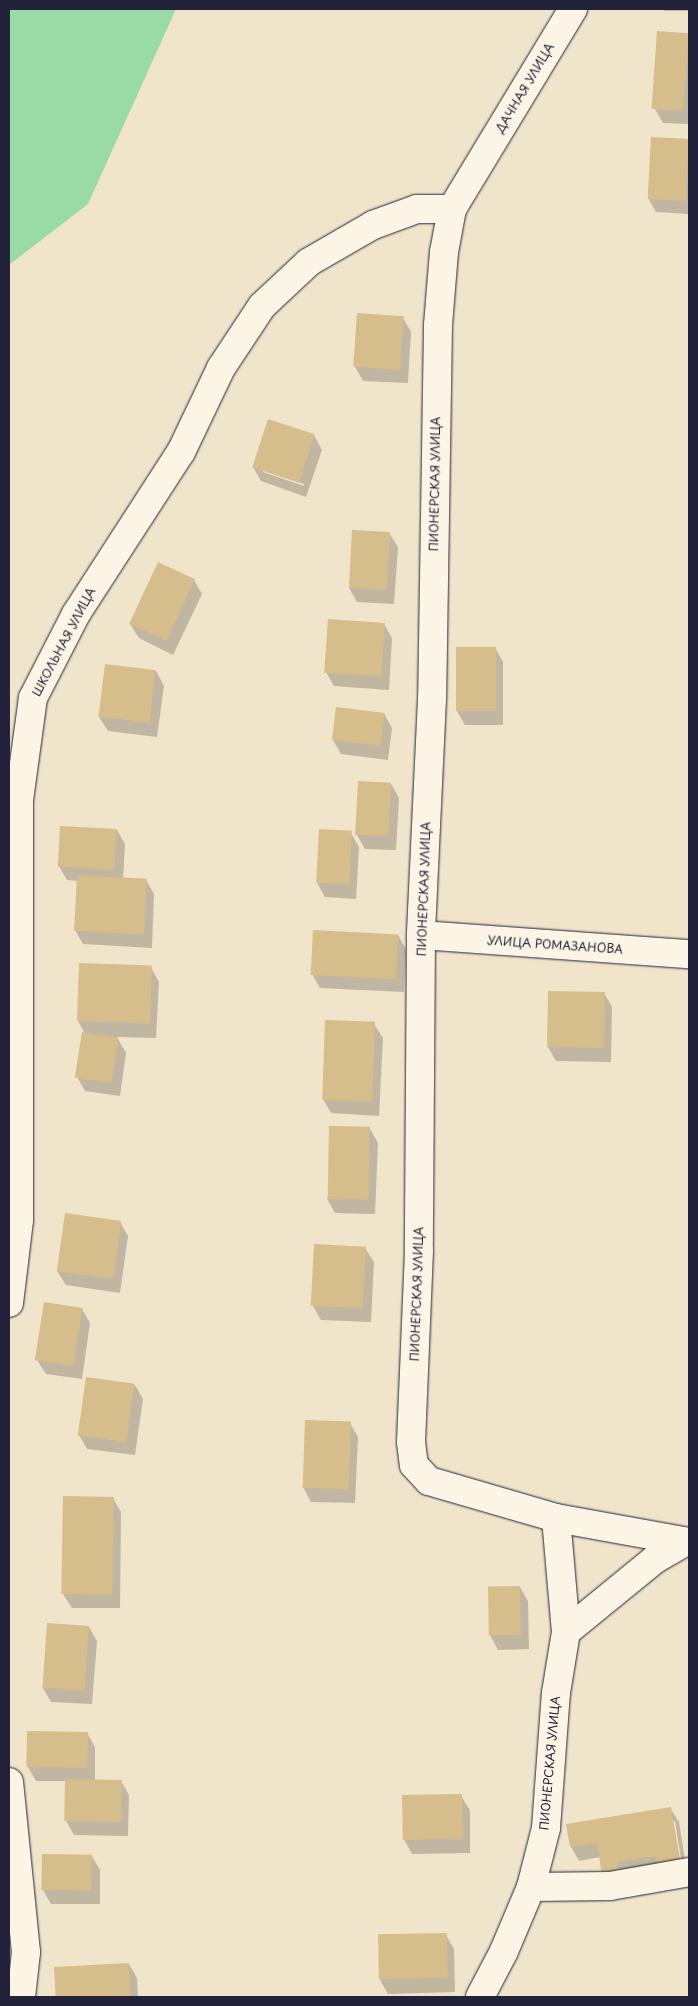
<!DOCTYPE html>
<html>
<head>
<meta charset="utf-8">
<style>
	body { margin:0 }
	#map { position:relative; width:698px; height:2006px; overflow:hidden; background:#f0e4ca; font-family:"Playpen Sans",sans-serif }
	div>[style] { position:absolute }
	.green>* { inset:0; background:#9adaa4 }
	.shadow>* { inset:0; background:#0003; transform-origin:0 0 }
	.building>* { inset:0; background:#d5bd8c; transform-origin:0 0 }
	.roads { filter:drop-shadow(0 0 1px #22223b) drop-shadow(0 0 1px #22223b) }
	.street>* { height:28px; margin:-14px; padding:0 14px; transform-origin:14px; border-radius:14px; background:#fcf5e5 }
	span { translate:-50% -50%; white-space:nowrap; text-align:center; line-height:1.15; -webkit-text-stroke:4px #fcf5e5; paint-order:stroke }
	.street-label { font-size:12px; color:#22223b }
	.frame { position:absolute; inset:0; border:10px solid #22223b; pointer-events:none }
</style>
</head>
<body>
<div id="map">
	<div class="green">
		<div style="clip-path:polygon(9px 9px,176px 9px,88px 204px,9px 265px)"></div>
	</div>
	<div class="shadow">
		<div style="left:664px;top:9px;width:25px;height:2px"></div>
		<div style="clip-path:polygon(658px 33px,689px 34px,689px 124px,663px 123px,655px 109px)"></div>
		<div style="clip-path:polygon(652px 138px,689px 141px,689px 214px,656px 212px,648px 198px)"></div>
		<div style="clip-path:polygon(403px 318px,411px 332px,408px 383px,363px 381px,355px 367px)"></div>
		<div style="clip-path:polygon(evenodd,314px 435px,322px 450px,306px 497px,261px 481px,253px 467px,314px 435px,263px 470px,304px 484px,304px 486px,263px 472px,263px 470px)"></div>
		<div style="clip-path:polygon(389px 533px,398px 547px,394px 604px,357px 602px,349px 588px)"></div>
		<div style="clip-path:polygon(194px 580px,202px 594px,173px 655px,139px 638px,130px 624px)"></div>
		<div style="clip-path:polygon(384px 624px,392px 638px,389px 690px,334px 686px,326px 672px)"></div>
		<div style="clip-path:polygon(495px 648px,503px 662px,503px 725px,465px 725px,457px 711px)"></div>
		<div style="clip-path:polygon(156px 671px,164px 686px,157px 737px,108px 731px,99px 717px)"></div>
		<div style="clip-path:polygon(384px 714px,392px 728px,388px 760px,341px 754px,333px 740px)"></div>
		<div style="clip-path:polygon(391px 784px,399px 798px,396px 850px,365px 849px,357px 835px)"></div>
		<div style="clip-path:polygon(117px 830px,125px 844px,123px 879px,146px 880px,154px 894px,152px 948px,83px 944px,75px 930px,78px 881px,67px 880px,59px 866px)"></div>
		<div style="clip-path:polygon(351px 833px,359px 847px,356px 899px,325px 897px,317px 883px)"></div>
		<div style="clip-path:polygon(398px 935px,406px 949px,404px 992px,320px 988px,312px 974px)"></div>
		<div style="clip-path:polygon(80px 964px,151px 968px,159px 982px,156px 1038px,117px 1037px,126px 1053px,120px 1096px,85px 1091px,77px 1077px,85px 1034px,78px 1021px)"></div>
		<div style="clip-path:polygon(604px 993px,612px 1007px,611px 1062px,556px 1061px,548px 1047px)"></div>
		<div style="clip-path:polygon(374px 1024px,383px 1038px,379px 1116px,331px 1113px,323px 1099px)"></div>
		<div style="clip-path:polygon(370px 1129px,378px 1143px,375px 1214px,335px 1213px,327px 1199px)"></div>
		<div style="clip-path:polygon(120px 1222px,128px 1236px,120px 1293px,66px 1285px,57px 1271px)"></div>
		<div style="clip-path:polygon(315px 1246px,365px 1248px,374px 1262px,371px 1322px,321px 1320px,313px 1306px)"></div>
		<div style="clip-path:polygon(82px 1309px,90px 1323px,82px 1379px,46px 1374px,37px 1360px)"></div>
		<div style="clip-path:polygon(135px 1385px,143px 1399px,135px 1455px,87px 1449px,79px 1435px)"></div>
		<div style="clip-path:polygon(350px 1423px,358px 1437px,355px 1503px,311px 1502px,303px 1487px)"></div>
		<div style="clip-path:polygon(113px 1498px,121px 1512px,120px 1608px,72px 1608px,63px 1594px)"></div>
		<div style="clip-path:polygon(520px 1587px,528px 1601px,529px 1649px,498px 1650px,490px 1635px)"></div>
		<div style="clip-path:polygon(89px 1627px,97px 1641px,92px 1704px,51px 1702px,43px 1688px)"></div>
		<div style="clip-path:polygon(28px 1733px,87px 1733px,95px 1747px,95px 1780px,121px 1781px,129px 1795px,128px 1836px,74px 1835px,66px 1821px,66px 1781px,36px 1781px,28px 1767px)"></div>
		<div style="clip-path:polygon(461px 1796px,470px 1810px,470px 1853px,412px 1854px,404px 1839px)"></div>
		<div style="clip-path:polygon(evenodd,670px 1808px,679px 1822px,688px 1879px,624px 1876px,600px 1857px,579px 1861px,571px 1847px,670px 1808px,672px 1821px,675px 1821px,683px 1871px,680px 1872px,672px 1821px)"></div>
		<div style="clip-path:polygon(92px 1856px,100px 1870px,100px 1904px,51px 1904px,43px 1890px)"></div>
		<div style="clip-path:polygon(446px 1935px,454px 1949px,455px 1992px,388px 1994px,380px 1980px)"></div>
		<div style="clip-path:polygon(129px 1964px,137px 1978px,138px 1997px,57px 1997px,55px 1968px)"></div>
	</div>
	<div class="building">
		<div style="left:657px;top:31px;width:32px;height:78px;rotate:4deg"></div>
		<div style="left:651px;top:137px;width:38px;height:62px;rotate:3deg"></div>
		<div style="left:357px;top:313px;width:47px;height:54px;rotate:4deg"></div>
		<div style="left:268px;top:419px;width:49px;height:51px;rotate:18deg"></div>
		<div style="left:352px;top:530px;width:38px;height:58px;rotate:3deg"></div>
		<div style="left:158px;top:562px;width:41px;height:68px;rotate:25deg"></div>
		<div style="left:328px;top:619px;width:57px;height:54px;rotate:4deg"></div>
		<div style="left:456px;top:647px;width:40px;height:64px"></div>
		<div style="left:105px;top:664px;width:51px;height:53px;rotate:7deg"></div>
		<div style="left:336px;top:707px;width:49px;height:33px;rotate:7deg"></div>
		<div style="left:358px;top:781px;width:33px;height:54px;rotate:3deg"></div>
		<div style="left:60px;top:826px;width:57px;height:41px;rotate:3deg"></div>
		<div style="left:319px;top:829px;width:33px;height:54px;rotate:3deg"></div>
		<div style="left:77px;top:875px;width:70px;height:56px;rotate:3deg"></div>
		<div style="left:313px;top:930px;width:85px;height:45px;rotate:3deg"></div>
		<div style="left:79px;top:963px;width:73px;height:58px;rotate:2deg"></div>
		<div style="left:548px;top:991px;width:57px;height:56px;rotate:1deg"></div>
		<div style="left:325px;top:1020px;width:50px;height:80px;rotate:2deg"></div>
		<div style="left:82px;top:1032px;width:37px;height:46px;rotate:9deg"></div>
		<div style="left:329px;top:1126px;width:41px;height:73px;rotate:1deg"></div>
		<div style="left:65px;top:1213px;width:57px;height:59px;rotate:8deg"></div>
		<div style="left:314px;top:1244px;width:52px;height:62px;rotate:3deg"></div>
		<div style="left:44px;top:1302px;width:39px;height:59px;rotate:9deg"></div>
		<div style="left:86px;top:1377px;width:49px;height:59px;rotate:8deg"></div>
		<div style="left:305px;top:1420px;width:46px;height:68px;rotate:2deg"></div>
		<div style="left:63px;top:1496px;width:51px;height:98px;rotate:1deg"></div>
		<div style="left:520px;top:1586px;width:49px;height:32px;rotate:89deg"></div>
		<div style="left:47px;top:1623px;width:42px;height:65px;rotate:4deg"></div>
		<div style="left:27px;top:1731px;width:61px;height:36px;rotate:1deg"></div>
		<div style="left:65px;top:1779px;width:57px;height:42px;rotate:1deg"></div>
		<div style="left:462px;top:1794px;width:45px;height:60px;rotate:89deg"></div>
		<div style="clip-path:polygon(671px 1807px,681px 1865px,659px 1869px,656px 1856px,617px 1862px,619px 1874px,602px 1876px,597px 1843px,570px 1847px,566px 1824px)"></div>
		<div style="left:42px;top:1854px;width:50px;height:36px;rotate:1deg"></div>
		<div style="left:447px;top:1933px;width:45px;height:69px;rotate:89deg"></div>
		<div style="left:129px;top:1963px;width:34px;height:75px;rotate:87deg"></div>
	</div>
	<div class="roads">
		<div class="street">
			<div style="left:573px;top:9px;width:234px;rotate:121.2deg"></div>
			<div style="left:452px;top:209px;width:44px;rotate:100.5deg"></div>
			<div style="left:444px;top:252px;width:73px;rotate:94.7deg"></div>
			<div style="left:438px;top:325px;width:374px;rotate:90.9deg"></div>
			<div style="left:432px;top:699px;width:236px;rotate:92.7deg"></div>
			<div style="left:421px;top:935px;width:316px;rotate:90.4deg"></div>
			<div style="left:419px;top:1251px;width:191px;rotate:92.4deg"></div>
			<div style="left:411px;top:1442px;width:23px;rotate:83deg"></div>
			<div style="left:414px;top:1465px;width:22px;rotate:47deg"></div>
			<div style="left:429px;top:1481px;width:132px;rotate:16.2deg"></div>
			<div style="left:556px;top:1518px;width:135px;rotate:10.2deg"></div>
			<div style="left:421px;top:935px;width:269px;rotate:4.1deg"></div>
			<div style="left:9px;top:1303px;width:84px;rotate:-83.1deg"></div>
			<div style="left:19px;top:1220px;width:420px;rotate:-90deg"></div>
			<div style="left:19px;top:800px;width:103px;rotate:-82.2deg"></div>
			<div style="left:33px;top:698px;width:94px;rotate:-62.9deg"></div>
			<div style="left:76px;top:614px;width:193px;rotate:-57.1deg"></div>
			<div style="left:181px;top:452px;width:93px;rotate:-64.5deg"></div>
			<div style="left:221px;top:368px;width:74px;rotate:-56.5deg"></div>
			<div style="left:262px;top:306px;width:64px;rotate:-43.1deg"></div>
			<div style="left:309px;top:262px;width:74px;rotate:-30deg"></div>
			<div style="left:373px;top:225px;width:47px;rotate:-20deg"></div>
			<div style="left:417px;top:209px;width:35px"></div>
			<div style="left:566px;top:1632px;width:114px;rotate:-39.3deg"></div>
			<div style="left:654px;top:1560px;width:36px;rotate:-30deg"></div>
			<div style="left:9px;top:1782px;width:171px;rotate:84.3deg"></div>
			<div style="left:26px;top:1952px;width:45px;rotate:96.3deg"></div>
			<div style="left:531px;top:1887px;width:79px;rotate:-0.7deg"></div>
			<div style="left:610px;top:1886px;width:80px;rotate:-10deg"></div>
			<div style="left:480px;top:1997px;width:52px;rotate:-62.4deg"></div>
			<div style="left:504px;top:1951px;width:69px;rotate:-67.1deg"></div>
			<div style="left:531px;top:1887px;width:61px;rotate:-75.7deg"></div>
			<div style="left:546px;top:1828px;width:135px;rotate:-85.8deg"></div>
			<div style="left:556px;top:1693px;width:62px;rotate:-80.7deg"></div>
			<div style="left:566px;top:1632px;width:114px;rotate:-95deg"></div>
		</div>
	</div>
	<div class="street-label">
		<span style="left:525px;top:88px;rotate:-59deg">ДАЧНАЯ УЛИЦА</span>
		<span style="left:435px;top:484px;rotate:-89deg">ПИОНЕРСКАЯ УЛИЦА</span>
		<span style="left:64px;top:642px;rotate:-62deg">ШКОЛЬНАЯ УЛИЦА</span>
		<span style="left:424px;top:889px;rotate:-88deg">ПИОНЕРСКАЯ УЛИЦА</span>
		<span style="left:555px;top:945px;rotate:4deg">УЛИЦА РОМАЗАНОВА</span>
		<span style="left:417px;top:1294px;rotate:-88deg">ПИОНЕРСКАЯ УЛИЦА</span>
		<span style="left:550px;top:1763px;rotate:-85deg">ПИОНЕРСКАЯ УЛИЦА</span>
	</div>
	<div class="frame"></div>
</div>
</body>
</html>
